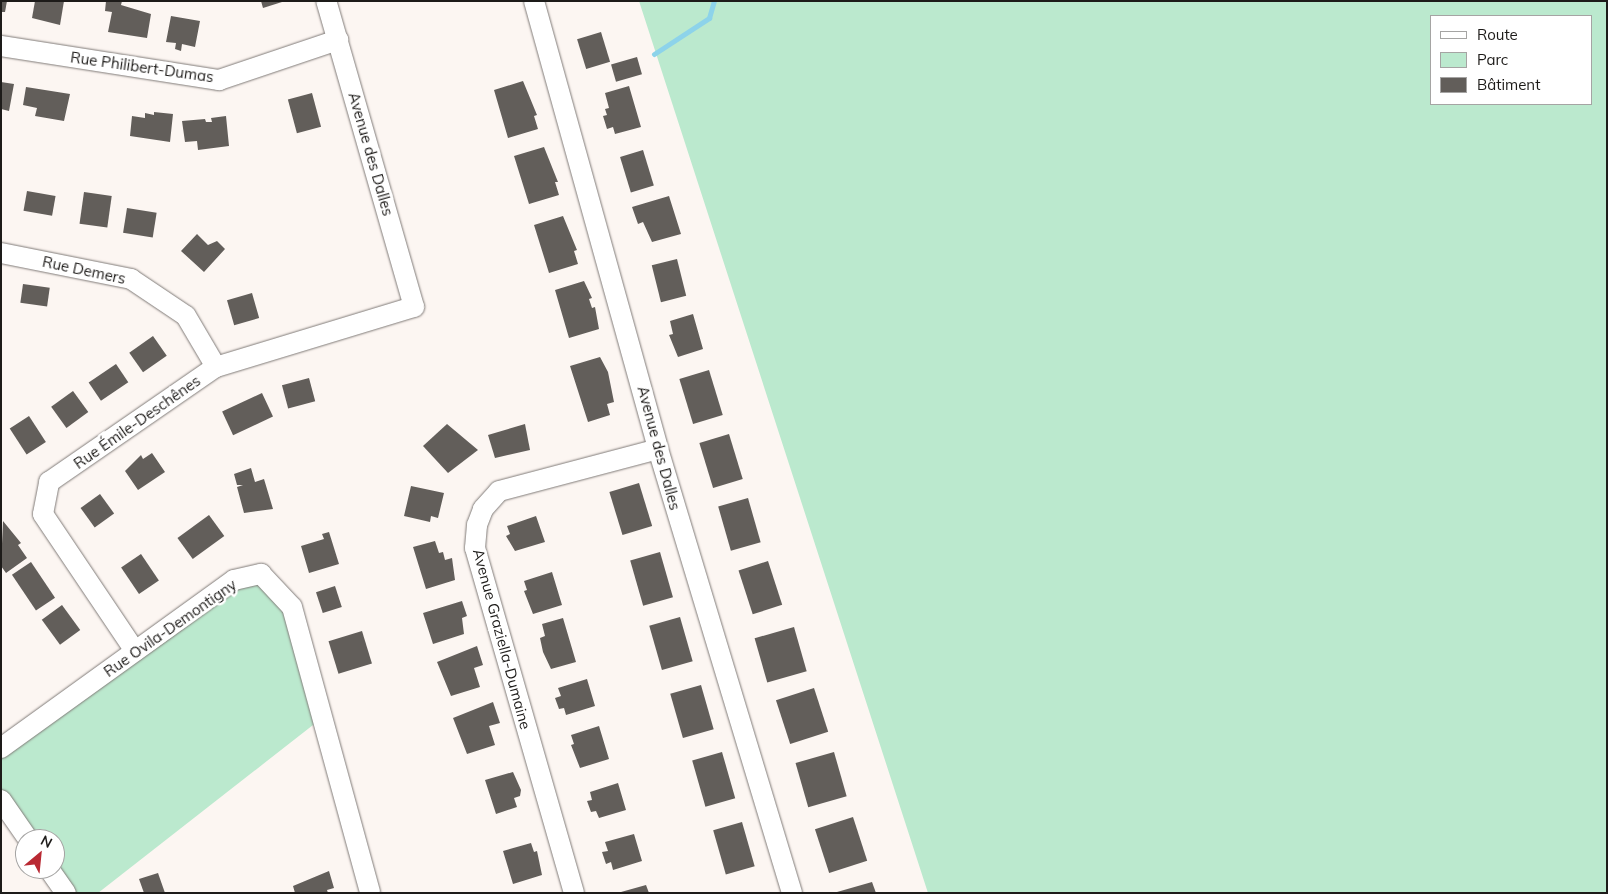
<!DOCTYPE html>
<html>
<head>
<meta charset="utf-8">
<style>
	body { margin:0 }
	#map { position:relative; width:1608px; height:894px; overflow:hidden; background:#fcf6f2; font-family:Mulish,sans-serif }
	div>[style] { position:absolute }
	.green>* { inset:0; background:#bbe9ce }
	.stream>* { height:5px; margin:-2.5px; padding:0 2.5px; transform-origin:2.5px; border-radius:2.5px; background:#8dd3ea }
	.building>* { inset:0; background:#625e5a; transform-origin:0 0 }
	.roads { filter:drop-shadow(0 0 1px #807b78) drop-shadow(0 0 1px #807b78) }
	.minor>* { height:20px; margin:-10px; padding:0 10px; transform-origin:10px; border-radius:10px; background:#fff }
	span { translate:-50% -50%; white-space:nowrap; text-align:center; line-height:1.15; -webkit-text-stroke:5px #fff; paint-order:stroke }
	.street-label { font-size:15px; color:#1d1b19 }
	.frame { position:absolute; inset:0; border:2px solid #1d1b19; pointer-events:none }
	.legend { position:absolute; left:1430px; top:15px; width:162px; height:90px; box-sizing:border-box; background:#fff; border:1px solid #a5a4a3; margin:0; padding:6px 9px; list-style:none; font-size:15px; color:#1d1b19 }
	.legend li { display:flex; align-items:center; gap:10px; height:25px }
	.legend b { width:25px; border:1px solid #a5a4a3 }
	.north { position:absolute; left:15px; top:829px; width:50px; height:50px; box-sizing:border-box; background:#fff; border:1px solid #a5a4a3; border-radius:50%; rotate:28deg; font-size:14px; font-weight:700; line-height:20px; text-align:center; color:#1d1b19 }
	.north::after { content:''; display:block; margin:auto; width:18px; height:22px; background:#b92933; clip-path:polygon(50% 0,100% 100%,50% 72%,0 100%) }
</style>
</head>
<body>
<div id="map">
	<div class="green">
		<div style="clip-path:polygon(evenodd,639px 1px,1607px 1px,1607px 893px,928px 893px,639px 1px,1432px 16px,1592px 16px,1592px 104px,1432px 104px,1432px 16px)"></div>
		<div style="clip-path:polygon(261px 574px,292px 607px,322px 718px,98px 893px,65px 893px,55px 869px,55px 839px,27px 839px,1px 801px,1px 748px,234px 580px)"></div>
	</div>
	<div class="stream">
		<div style="left:654px;top:54px;width:66px;rotate:-33.2deg"></div>
		<div style="left:709px;top:18px;width:18px;rotate:-74deg"></div>
	</div>
	<div class="building">
		<div style="clip-path:polygon(1px 1px,7px 1px,5px 12px,1px 12px)"></div>
		<div style="clip-path:polygon(35px 1px,64px 1px,60px 25px,32px 18px)"></div>
		<div style="clip-path:polygon(106px 1px,122px 1px,121px 5px,151px 14px,147px 38px,108px 32px,112px 12px,105px 11px)"></div>
		<div style="clip-path:polygon(261px 1px,282px 1px,282px 2px,263px 8px)"></div>
		<div style="clip-path:polygon(171px 16px,200px 21px,195px 47px,182px 44px,181px 51px,175px 49px,176px 43px,166px 42px)"></div>
		<div style="left:601px;top:32px;width:31px;height:25px;rotate:73deg"></div>
		<div style="left:637px;top:57px;width:18px;height:27px;rotate:74deg"></div>
		<div style="clip-path:polygon(523px 81px,537px 115px,534px 116px,538px 129px,508px 138px,494px 90px)"></div>
		<div style="clip-path:polygon(1px 82px,14px 84px,9px 111px,1px 109px)"></div>
		<div style="clip-path:polygon(629px 86px,641px 127px,615px 134px,613px 127px,607px 129px,603px 116px,607px 115px,605px 109px,609px 108px,605px 93px)"></div>
		<div style="clip-path:polygon(26px 87px,70px 94px,64px 121px,35px 116px,37px 108px,23px 105px)"></div>
		<div style="left:312px;top:93px;width:35px;height:25px;rotate:75deg"></div>
		<div style="clip-path:polygon(154px 112px,173px 114px,170px 142px,130px 136px,132px 116px,145px 118px,145px 113px,154px 115px)"></div>
		<div style="clip-path:polygon(226px 116px,229px 146px,198px 150px,197px 141px,185px 142px,182px 121px,205px 119px,206px 122px,212px 122px,211px 118px)"></div>
		<div style="clip-path:polygon(544px 147px,558px 182px,555px 182px,559px 195px,529px 204px,514px 156px)"></div>
		<div style="left:643px;top:150px;width:37px;height:24px;rotate:73deg"></div>
		<div style="left:27px;top:191px;width:29px;height:20px;rotate:10deg"></div>
		<div style="left:84px;top:192px;width:28px;height:32px;rotate:8deg"></div>
		<div style="clip-path:polygon(669px 196px,681px 234px,652px 242px,643px 222px,638px 224px,632px 207px)"></div>
		<div style="left:127px;top:208px;width:30px;height:25px;rotate:9deg"></div>
		<div style="clip-path:polygon(563px 216px,577px 250px,574px 251px,578px 264px,549px 273px,534px 225px)"></div>
		<div style="clip-path:polygon(197px 234px,208px 245px,217px 241px,225px 249px,204px 272px,181px 251px)"></div>
		<div style="left:677px;top:259px;width:38px;height:26px;rotate:76deg"></div>
		<div style="clip-path:polygon(584px 281px,592px 298px,589px 299px,592px 308px,595px 307px,599px 329px,569px 338px,555px 290px)"></div>
		<div style="left:23px;top:284px;width:27px;height:19px;rotate:8deg"></div>
		<div style="left:252px;top:293px;width:26px;height:26px;rotate:74deg"></div>
		<div style="clip-path:polygon(693px 314px,703px 349px,678px 357px,669px 335px,673px 334px,670px 321px)"></div>
		<div style="left:153px;top:336px;width:24px;height:29px;rotate:55deg"></div>
		<div style="clip-path:polygon(600px 357px,608px 372px,614px 402px,607px 404px,610px 415px,588px 422px,570px 366px)"></div>
		<div style="left:116px;top:364px;width:22px;height:33px;rotate:56deg"></div>
		<div style="left:709px;top:370px;width:47px;height:31px;rotate:73deg"></div>
		<div style="left:309px;top:378px;width:24px;height:28px;rotate:75deg"></div>
		<div style="left:73px;top:391px;width:26px;height:27px;rotate:54deg"></div>
		<div style="left:262px;top:393px;width:26px;height:44px;rotate:65deg"></div>
		<div style="left:29px;top:416px;width:31px;height:23px;rotate:57deg"></div>
		<div style="clip-path:polygon(447px 424px,478px 450px,448px 473px,423px 446px)"></div>
		<div style="clip-path:polygon(525px 424px,530px 450px,495px 458px,488px 435px)"></div>
		<div style="left:729px;top:434px;width:47px;height:31px;rotate:73deg"></div>
		<div style="clip-path:polygon(152px 453px,165px 472px,138px 490px,125px 471px,141px 455px,143px 459px)"></div>
		<div style="clip-path:polygon(251px 468px,255px 482px,264px 479px,273px 509px,244px 513px,237px 487px,243px 485px,237px 485px,234px 474px)"></div>
		<div style="left:639px;top:483px;width:45px;height:31px;rotate:73deg"></div>
		<div style="clip-path:polygon(411px 486px,444px 493px,438px 518px,431px 516px,430px 522px,404px 516px)"></div>
		<div style="left:100px;top:494px;width:24px;height:24px;rotate:54deg"></div>
		<div style="left:748px;top:498px;width:46px;height:31px;rotate:74deg"></div>
		<div style="left:209px;top:515px;width:26px;height:39px;rotate:54deg"></div>
		<div style="clip-path:polygon(536px 516px,545px 542px,515px 551px,506px 536px,510px 534px,507px 526px)"></div>
		<div style="clip-path:polygon(3px 521px,21px 543px,18px 545px,27px 558px,6px 573px,1px 566px)"></div>
		<div style="clip-path:polygon(329px 532px,339px 564px,309px 573px,301px 546px,324px 539px,322px 534px)"></div>
		<div style="clip-path:polygon(435px 541px,439px 553px,443px 552px,445px 560px,452px 558px,455px 580px,426px 589px,413px 547px)"></div>
		<div style="left:660px;top:552px;width:47px;height:31px;rotate:74deg"></div>
		<div style="left:141px;top:554px;width:32px;height:24px;rotate:56deg"></div>
		<div style="left:768px;top:561px;width:46px;height:31px;rotate:72deg"></div>
		<div style="left:31px;top:562px;width:43px;height:23px;rotate:56deg"></div>
		<div style="clip-path:polygon(552px 572px,562px 605px,533px 614px,524px 591px,527px 590px,524px 581px)"></div>
		<div style="left:335px;top:586px;width:22px;height:20px;rotate:72deg"></div>
		<div style="clip-path:polygon(462px 601px,467px 616px,462px 618px,464px 634px,433px 644px,423px 613px)"></div>
		<div style="left:62px;top:605px;width:31px;height:25px;rotate:54deg"></div>
		<div style="left:680px;top:617px;width:46px;height:32px;rotate:74deg"></div>
		<div style="clip-path:polygon(563px 618px,576px 662px,551px 669px,543px 652px,540px 638px,545px 636px,542px 624px)"></div>
		<div style="left:794px;top:627px;width:46px;height:41px;rotate:74deg"></div>
		<div style="left:362px;top:631px;width:34px;height:35px;rotate:73deg"></div>
		<div style="clip-path:polygon(477px 646px,483px 665px,474px 668px,480px 687px,451px 696px,437px 662px)"></div>
		<div style="clip-path:polygon(587px 679px,595px 706px,566px 715px,564px 708px,559px 709px,555px 698px,561px 696px,558px 688px)"></div>
		<div style="left:701px;top:685px;width:46px;height:32px;rotate:74deg"></div>
		<div style="left:814px;top:688px;width:46px;height:40px;rotate:72deg"></div>
		<div style="clip-path:polygon(493px 702px,500px 723px,489px 726px,495px 745px,467px 754px,453px 718px)"></div>
		<div style="clip-path:polygon(599px 726px,609px 759px,580px 768px,571px 745px,574px 744px,571px 735px)"></div>
		<div style="left:722px;top:752px;width:48px;height:31px;rotate:74deg"></div>
		<div style="left:834px;top:752px;width:46px;height:40px;rotate:74deg"></div>
		<div style="clip-path:polygon(513px 772px,521px 790px,520px 796px,514px 798px,517px 807px,496px 814px,485px 780px)"></div>
		<div style="clip-path:polygon(618px 783px,626px 810px,599px 818px,596px 811px,591px 812px,587px 801px,592px 800px,590px 792px)"></div>
		<div style="left:853px;top:817px;width:46px;height:40px;rotate:72deg"></div>
		<div style="left:742px;top:822px;width:46px;height:30px;rotate:74deg"></div>
		<div style="clip-path:polygon(634px 834px,642px 861px,613px 870px,611px 862px,606px 864px,602px 852px,608px 851px,605px 842px)"></div>
		<div style="clip-path:polygon(531px 843px,534px 852px,537px 851px,542px 875px,513px 884px,503px 851px)"></div>
		<div style="clip-path:polygon(329px 871px,334px 888px,327px 890px,328px 893px,295px 893px,293px 886px)"></div>
		<div style="clip-path:polygon(158px 873px,165px 893px,144px 893px,139px 879px)"></div>
		<div style="clip-path:polygon(872px 882px,876px 893px,837px 893px,837px 892px)"></div>
		<div style="clip-path:polygon(646px 885px,649px 893px,621px 893px,621px 892px)"></div>
	</div>
	<div class="roads">
		<div class="minor">
			<div style="left:534px;top:1px;width:465px;rotate:74.5deg"></div>
			<div style="left:658px;top:449px;width:464px;rotate:73.2deg"></div>
			<div style="left:1px;top:46px;width:221px;rotate:8.9deg"></div>
			<div style="left:219px;top:80px;width:126px;rotate:-18.6deg"></div>
			<div style="left:1px;top:253px;width:133px;rotate:11.3deg"></div>
			<div style="left:131px;top:279px;width:66px;rotate:33.9deg"></div>
			<div style="left:186px;top:316px;width:59px;rotate:59.5deg"></div>
			<div style="left:135px;top:651px;width:165px;rotate:-123.9deg"></div>
			<div style="left:43px;top:514px;width:33px;rotate:-79deg"></div>
			<div style="left:49px;top:482px;width:203px;rotate:-34.6deg"></div>
			<div style="left:216px;top:367px;width:207px;rotate:-16.9deg"></div>
			<div style="left:414px;top:307px;width:318px;rotate:-106deg"></div>
			<div style="left:1px;top:748px;width:287px;rotate:-35.8deg"></div>
			<div style="left:234px;top:580px;width:28px;rotate:-13deg"></div>
			<div style="left:261px;top:574px;width:45px;rotate:46.8deg"></div>
			<div style="left:292px;top:607px;width:296px;rotate:74.7deg"></div>
			<div style="left:1px;top:800px;width:47px;rotate:55.3deg"></div>
			<div style="left:49px;top:869px;width:29px;rotate:55deg"></div>
			<div style="left:574px;top:893px;width:359px;rotate:-106deg"></div>
			<div style="left:475px;top:548px;width:23px;rotate:-85deg"></div>
			<div style="left:477px;top:525px;width:17px;rotate:-69deg"></div>
			<div style="left:483px;top:509px;width:24px;rotate:-48deg"></div>
			<div style="left:499px;top:491px;width:164px;rotate:-14.8deg"></div>
		</div>
	</div>
	<div class="street-label">
		<span style="left:142px;top:67px;rotate:8deg">Rue Philibert-Dumas</span>
		<span style="left:371px;top:154px;rotate:74deg">Avenue des Dalles</span>
		<span style="left:84px;top:270px;rotate:12deg">Rue Demers</span>
		<span style="left:137px;top:422px;rotate:-35deg">Rue Émile-Deschênes</span>
		<span style="left:659px;top:448px;rotate:75deg">Avenue des Dalles</span>
		<span style="left:170px;top:628px;rotate:-35deg">Rue Ovila-Demontigny</span>
		<span style="left:502px;top:639px;rotate:75deg">Avenue Graziella-Dumaine</span>
	</div>
	<div class="frame"></div>
	<ul class="legend">
	<li><b style="height:6px;background:#fff"></b>Route</li>
	<li><b style="height:14px;background:#bbe9ce"></b>Parc</li>
	<li><b style="height:14px;background:#625e5a"></b>Bâtiment</li>
	</ul>
	<div class="north">N</div>
</div>
</body>
</html>
